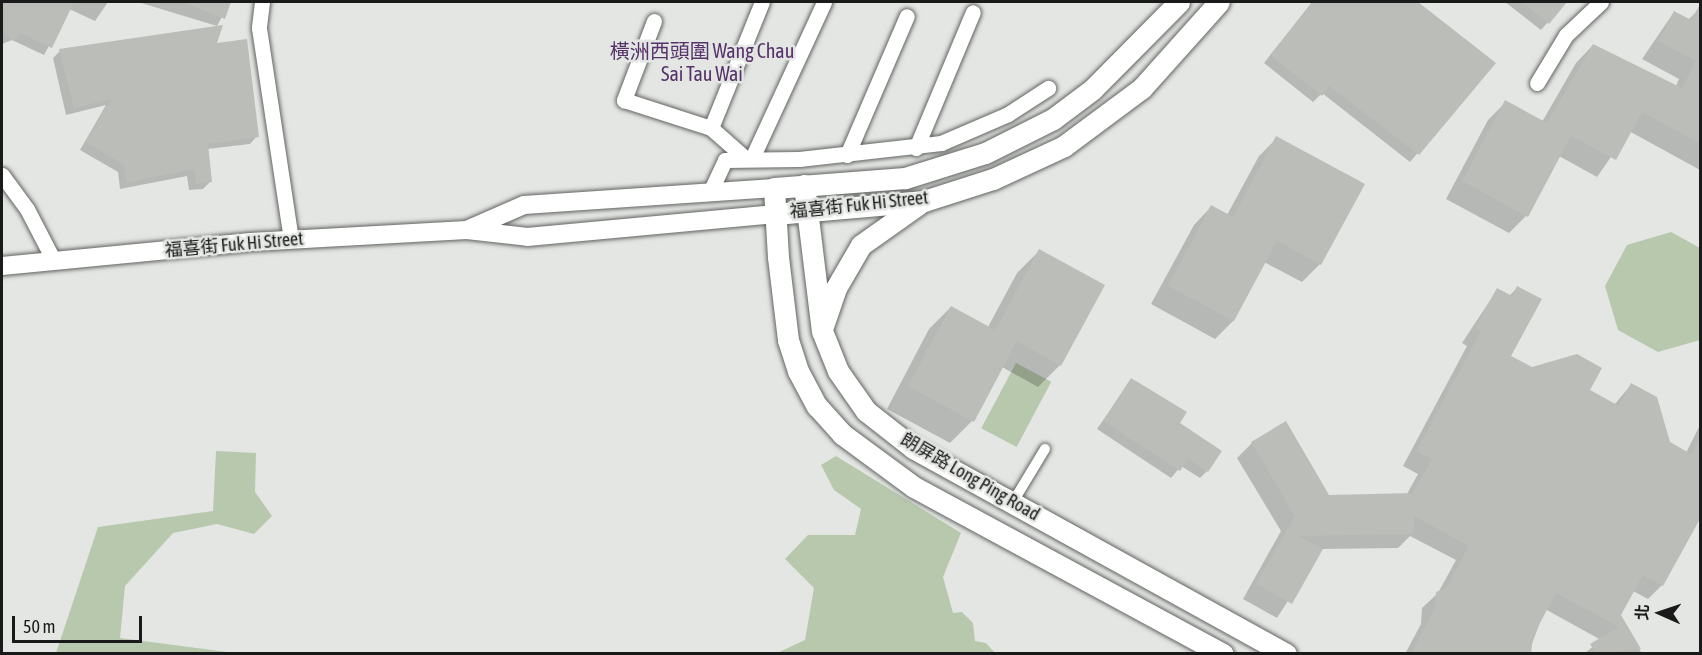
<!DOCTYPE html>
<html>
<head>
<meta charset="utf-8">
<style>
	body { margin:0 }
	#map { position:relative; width:1702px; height:655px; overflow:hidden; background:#e3e6e2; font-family:"Asap Condensed","Noto Sans TC",sans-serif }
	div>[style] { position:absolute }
	.green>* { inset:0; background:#b8c8ad; transform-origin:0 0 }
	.shadow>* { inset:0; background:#0003 }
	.building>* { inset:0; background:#bbbdb9 }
	.roads { filter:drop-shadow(0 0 2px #626461) drop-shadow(0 0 2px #626461) }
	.pedestrian>* { height:10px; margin:-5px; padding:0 5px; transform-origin:5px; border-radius:5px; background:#fff }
	.minor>* { height:15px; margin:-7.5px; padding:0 7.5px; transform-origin:7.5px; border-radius:7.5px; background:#fff }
	.tertiary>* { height:18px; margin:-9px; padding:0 9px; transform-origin:9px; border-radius:9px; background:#fff }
	.secondary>* { height:21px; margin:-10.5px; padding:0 10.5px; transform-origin:10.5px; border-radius:10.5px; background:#fff }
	span { translate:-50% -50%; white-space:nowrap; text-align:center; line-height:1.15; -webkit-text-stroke:5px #e3e6e2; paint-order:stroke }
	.street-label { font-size:18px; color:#191a19 }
	.neighbourhood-label { font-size:20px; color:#56326a }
	.frame { position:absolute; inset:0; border:3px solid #191a19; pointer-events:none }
	.north { position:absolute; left:1630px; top:583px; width:60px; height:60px; -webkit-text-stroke:4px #e3e6e2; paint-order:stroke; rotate:273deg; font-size:16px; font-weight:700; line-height:24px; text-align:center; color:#191a19 }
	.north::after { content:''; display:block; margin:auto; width:21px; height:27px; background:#191a19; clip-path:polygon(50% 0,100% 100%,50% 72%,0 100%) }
	.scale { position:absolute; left:12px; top:616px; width:130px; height:27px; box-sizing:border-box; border:3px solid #191a19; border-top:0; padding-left:8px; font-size:18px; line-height:21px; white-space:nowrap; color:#191a19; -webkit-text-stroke:4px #e3e6e2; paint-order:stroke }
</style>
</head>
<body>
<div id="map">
	<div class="green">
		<div style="clip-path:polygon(1671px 232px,1700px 248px,1700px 340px,1658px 352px,1618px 330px,1605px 286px,1627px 245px)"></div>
		<div style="left:1016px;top:363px;width:40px;height:74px;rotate:28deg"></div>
		<div style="clip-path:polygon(216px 451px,256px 453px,255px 492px,272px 516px,254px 534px,217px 524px,173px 533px,125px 586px,120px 638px,235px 653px,56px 653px,98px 527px,213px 511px)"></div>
		<div style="clip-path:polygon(836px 456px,961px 533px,943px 577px,953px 613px,962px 612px,973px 623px,975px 641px,986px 643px,995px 653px,777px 653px,805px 640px,814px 588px,785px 559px,808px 535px,855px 535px,861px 509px,834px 490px,821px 465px)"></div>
	</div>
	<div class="shadow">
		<div style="clip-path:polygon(2px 2px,108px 2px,95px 21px,69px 9px,44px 55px,12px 40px,2px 44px)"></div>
		<div style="clip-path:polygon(138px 2px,230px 2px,217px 26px)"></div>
		<div style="clip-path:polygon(1312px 2px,1415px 2px,1494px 64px,1410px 162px,1322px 93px,1313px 102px,1264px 63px)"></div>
		<div style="clip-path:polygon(1505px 2px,1565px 2px,1541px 30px)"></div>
		<div style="clip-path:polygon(1697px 11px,1700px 170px,1629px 131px,1597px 177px,1559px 156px,1526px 216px,1509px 233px,1446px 199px,1488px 120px,1506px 102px,1542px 122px,1576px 63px,1593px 45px,1676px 86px,1679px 79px,1642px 59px,1674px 12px,1688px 20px)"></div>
		<div style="clip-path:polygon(215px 44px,257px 136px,250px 144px,207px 149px,211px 181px,203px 189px,189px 190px,187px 176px,120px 189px,118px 172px,80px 150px,106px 105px,66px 115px,53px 58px,60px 51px)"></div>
		<div style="clip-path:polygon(1277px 138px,1320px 264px,1302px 282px,1264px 262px,1233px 321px,1215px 339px,1151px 304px,1194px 225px,1211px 207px,1227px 215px,1259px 156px)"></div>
		<div style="clip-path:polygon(1039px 251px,1060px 365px,1038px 387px,1002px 367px,972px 421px,950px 443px,887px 409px,929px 329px,951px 307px,988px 327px,1017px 273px)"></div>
		<div style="clip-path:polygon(1518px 287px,1509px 357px,1614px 405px,1631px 385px,1669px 443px,1686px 453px,1700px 425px,1700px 514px,1662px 585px,1648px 599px,1633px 591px,1620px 615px,1642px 654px,1584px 654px,1601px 640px,1545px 609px,1528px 654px,1405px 654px,1421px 624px,1422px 608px,1438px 593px,1456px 560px,1410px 536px,1398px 548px,1321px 549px,1277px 618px,1243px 599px,1281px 531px,1237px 458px,1252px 443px,1328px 496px,1407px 494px,1418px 474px,1403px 466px,1467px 346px,1462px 343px,1497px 290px,1509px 296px)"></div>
		<div style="clip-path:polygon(1131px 380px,1178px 423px,1207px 471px,1200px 478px,1181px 466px,1171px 478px,1097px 429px)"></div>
	</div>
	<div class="building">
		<div style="clip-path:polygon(2px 2px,74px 2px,52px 48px,20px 33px,13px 41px,2px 30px)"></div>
		<div style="clip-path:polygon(182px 2px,231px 2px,225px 19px)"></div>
		<div style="clip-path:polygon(1313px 2px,1418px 2px,1496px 63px,1419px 155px,1329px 86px,1322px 96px,1270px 55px)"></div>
		<div style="clip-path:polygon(1522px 2px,1567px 2px,1549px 24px)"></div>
		<div style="clip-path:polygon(1701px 3px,1701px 144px,1642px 112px,1616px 160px,1571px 136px,1528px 217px,1462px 181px,1505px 100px,1547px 123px,1593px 44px,1682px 88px,1696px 61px,1658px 41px,1674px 11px,1691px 20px)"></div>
		<div style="clip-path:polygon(223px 25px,217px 43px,247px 39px,259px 137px,208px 144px,212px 182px,196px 184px,194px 169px,127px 183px,124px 165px,86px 142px,111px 99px,74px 108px,59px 49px)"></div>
		<div style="clip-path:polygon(1276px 136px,1365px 184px,1321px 265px,1277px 241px,1234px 321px,1168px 286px,1211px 205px,1233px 217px)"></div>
		<div style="clip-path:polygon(1039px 249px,1105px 285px,1061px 366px,1017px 341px,974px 422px,908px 386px,951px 306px,995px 330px)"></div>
		<div style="clip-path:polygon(1517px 286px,1542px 299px,1511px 356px,1532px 367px,1577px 354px,1602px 368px,1590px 390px,1619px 406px,1631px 383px,1657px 397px,1670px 442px,1691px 454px,1701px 436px,1701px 517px,1663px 586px,1643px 575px,1621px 615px,1641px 649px,1596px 654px,1590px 644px,1619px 627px,1556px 593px,1533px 636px,1531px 654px,1411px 654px,1435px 608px,1436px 592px,1446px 588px,1469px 546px,1414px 516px,1414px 534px,1298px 536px,1323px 549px,1292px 604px,1256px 584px,1295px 516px,1251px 442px,1286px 421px,1329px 495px,1413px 493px,1432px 459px,1416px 451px,1481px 331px,1475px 328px,1497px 288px,1512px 296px)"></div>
		<div style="clip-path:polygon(1131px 378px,1187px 412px,1180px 423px,1222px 451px,1208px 472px,1188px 459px,1180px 471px,1103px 421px)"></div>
	</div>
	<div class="roads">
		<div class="pedestrian">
			<div style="left:1013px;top:502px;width:62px;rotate:-58.9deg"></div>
		</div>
		<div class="minor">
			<div style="left:262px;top:2px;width:26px;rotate:97deg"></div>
			<div style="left:259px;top:28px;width:214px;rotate:81.4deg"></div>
			<div style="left:654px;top:21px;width:85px;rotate:110.8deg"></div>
			<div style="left:624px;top:100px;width:91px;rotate:17.8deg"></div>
			<div style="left:711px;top:128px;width:44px;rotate:41.3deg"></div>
			<div style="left:1537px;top:83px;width:56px;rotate:-58.9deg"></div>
			<div style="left:1566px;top:35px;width:48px;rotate:-43.3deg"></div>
			<div style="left:711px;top:128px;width:136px;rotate:-68deg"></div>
			<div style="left:916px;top:148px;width:147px;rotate:-67.3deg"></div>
			<div style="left:847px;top:155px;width:151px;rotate:-66.7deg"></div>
			<div style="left:753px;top:156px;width:170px;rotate:-65.2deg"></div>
			<div style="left:2px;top:175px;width:42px;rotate:53.7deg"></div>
			<div style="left:27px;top:209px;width:59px;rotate:62.6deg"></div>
			<div style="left:711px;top:190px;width:33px;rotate:-65deg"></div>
			<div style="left:725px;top:160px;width:74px;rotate:-0.8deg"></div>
			<div style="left:799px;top:159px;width:143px;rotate:-6.4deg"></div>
			<div style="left:941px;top:143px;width:73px;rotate:-23.4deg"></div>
			<div style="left:1008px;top:114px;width:48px;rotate:-33deg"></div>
		</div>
		<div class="tertiary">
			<div style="left:469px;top:229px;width:60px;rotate:-23.6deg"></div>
			<div style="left:524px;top:205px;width:251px;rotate:-3.9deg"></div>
			<div style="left:2px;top:266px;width:250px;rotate:-5.5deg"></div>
			<div style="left:251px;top:242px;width:216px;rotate:-3.2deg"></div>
			<div style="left:467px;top:230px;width:61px;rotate:6.5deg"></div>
			<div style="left:528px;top:237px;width:248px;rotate:-5.3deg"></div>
		</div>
		<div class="secondary">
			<div style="left:1179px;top:2px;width:122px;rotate:134.7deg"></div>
			<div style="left:1093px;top:89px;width:50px;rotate:143.1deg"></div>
			<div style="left:1053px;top:119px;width:76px;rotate:153.4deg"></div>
			<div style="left:985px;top:153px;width:84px;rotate:162.6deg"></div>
			<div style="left:905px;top:178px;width:131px;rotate:175.6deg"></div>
			<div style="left:774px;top:188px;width:69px;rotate:86.7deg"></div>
			<div style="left:778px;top:257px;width:84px;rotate:83.1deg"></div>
			<div style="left:788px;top:340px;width:33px;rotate:72deg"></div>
			<div style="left:798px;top:371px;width:40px;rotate:62deg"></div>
			<div style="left:817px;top:406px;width:38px;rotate:48deg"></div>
			<div style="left:842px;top:434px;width:89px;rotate:36.4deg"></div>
			<div style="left:914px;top:487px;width:351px;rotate:28.4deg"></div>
			<div style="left:804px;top:185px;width:147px;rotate:83deg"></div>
			<div style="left:822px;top:331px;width:43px;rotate:68.2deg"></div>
			<div style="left:838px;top:371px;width:49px;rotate:55deg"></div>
			<div style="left:866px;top:411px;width:60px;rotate:38.2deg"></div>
			<div style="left:913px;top:448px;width:426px;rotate:28.9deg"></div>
			<div style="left:775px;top:214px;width:150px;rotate:-5deg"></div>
			<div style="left:924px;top:201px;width:72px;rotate:-17.7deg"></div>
			<div style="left:993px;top:179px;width:78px;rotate:-24.9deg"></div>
			<div style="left:1064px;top:146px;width:97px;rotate:-36.6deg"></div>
			<div style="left:1142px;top:88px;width:115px;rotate:-48.2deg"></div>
			<div style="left:822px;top:329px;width:43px;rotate:-71.1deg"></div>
			<div style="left:836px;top:288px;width:50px;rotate:-59.8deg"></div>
			<div style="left:861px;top:245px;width:71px;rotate:-35.3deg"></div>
		</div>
	</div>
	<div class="street-label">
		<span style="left:859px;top:205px;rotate:-6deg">福喜街 Fuk Hi Street</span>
		<span style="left:234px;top:245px;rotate:-5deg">福喜街 Fuk Hi Street</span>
		<span style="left:970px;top:477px;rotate:30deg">朗屏路 Long Ping Road</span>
	</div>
	<div class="neighbourhood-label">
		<span style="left:702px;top:62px">橫洲西頭圍 Wang Chau<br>Sai Tau Wai</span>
	</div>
	<div class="frame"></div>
	<div class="north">北</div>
	<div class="scale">50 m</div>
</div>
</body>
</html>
